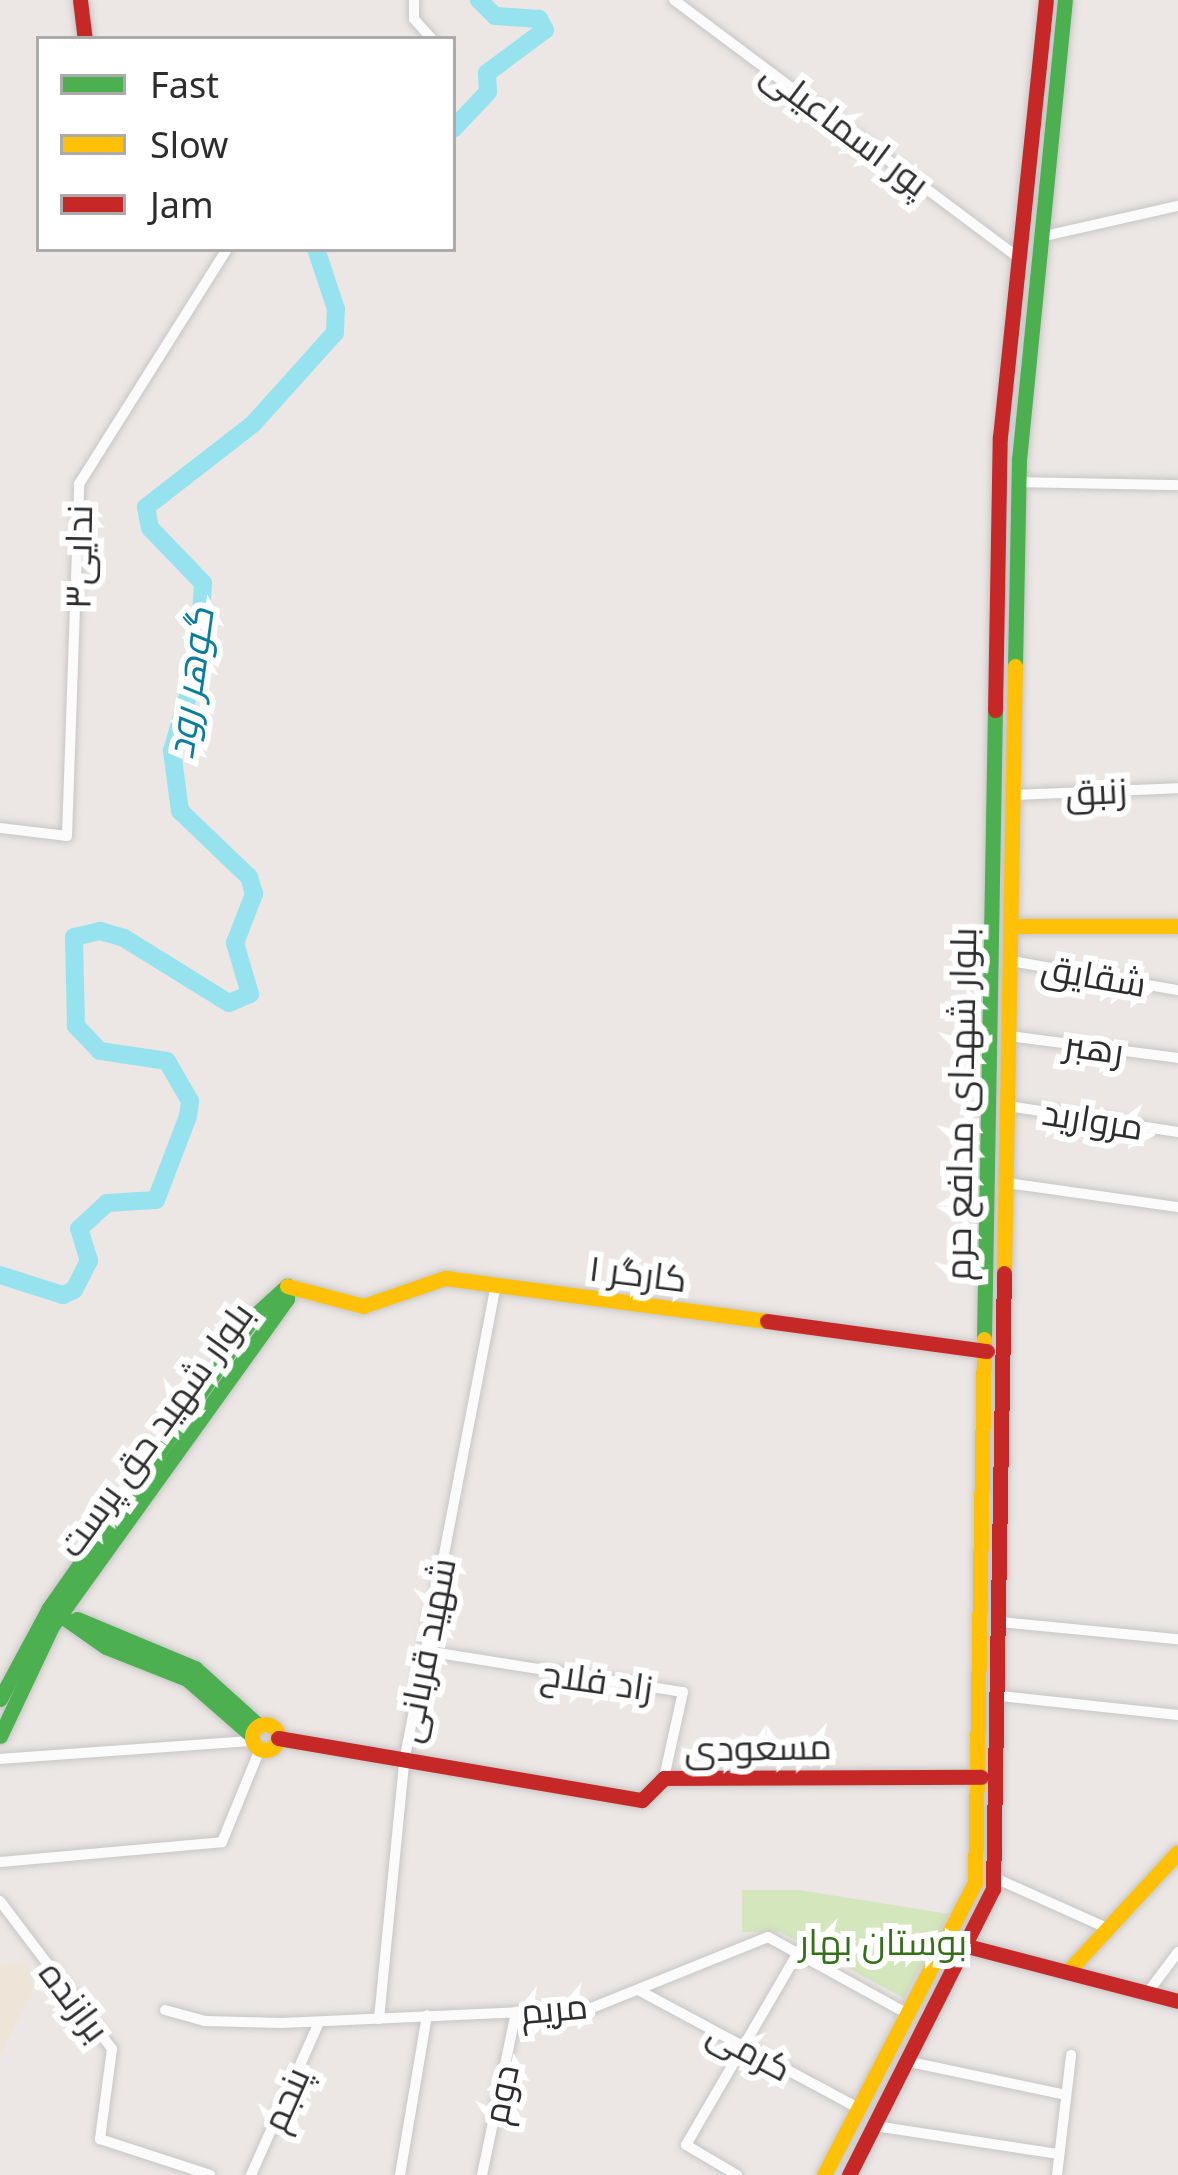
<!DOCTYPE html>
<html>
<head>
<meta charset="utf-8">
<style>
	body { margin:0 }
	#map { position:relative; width:1178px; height:2175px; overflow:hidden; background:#ece7e4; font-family:"Noto Sans",Cairo,sans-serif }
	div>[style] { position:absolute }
	.education>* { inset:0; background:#eee4d8 }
	.green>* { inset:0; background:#d3e6bc }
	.river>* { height:18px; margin:-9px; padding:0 9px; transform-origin:9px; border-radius:9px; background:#96e2ee }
	.roads { filter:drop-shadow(0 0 3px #c7c6c6) drop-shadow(0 0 3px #c7c6c6) }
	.street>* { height:10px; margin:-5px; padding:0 5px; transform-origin:5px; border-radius:5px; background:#fcfbfb }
	.fast>* { height:15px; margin:-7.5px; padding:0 7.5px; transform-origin:7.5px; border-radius:7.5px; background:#4caf50 }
	.slow>* { height:15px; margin:-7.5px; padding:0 7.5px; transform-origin:7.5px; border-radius:7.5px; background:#ffc107 }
	.slow>.ring { margin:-7.5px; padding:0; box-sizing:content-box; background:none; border:15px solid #ffc107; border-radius:50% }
	.jam>* { height:15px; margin:-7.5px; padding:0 7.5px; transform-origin:7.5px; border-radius:7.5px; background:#c62828 }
	span { translate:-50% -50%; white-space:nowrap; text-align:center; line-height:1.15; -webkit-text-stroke:12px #fff; paint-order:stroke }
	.street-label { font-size:36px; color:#2d2d2d }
	.park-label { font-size:36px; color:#356f19 }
	.water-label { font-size:39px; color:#097d9e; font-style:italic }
	.legend { position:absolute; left:36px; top:36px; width:420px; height:216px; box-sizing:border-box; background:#fff; border:3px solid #ababab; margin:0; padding:15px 21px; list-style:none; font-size:36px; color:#2d2d2d }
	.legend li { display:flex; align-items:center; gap:24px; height:60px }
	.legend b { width:60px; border:3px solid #ababab }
</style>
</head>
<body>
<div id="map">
	<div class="education">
		<div style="clip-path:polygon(28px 1962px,34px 1991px,0 2054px,0 1965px)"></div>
	</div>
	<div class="green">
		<div style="clip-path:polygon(742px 1890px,799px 1890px,949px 1914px,904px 1998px,780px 1932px,742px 1932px)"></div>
	</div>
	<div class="river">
		<div style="left:453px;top:129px;width:51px;rotate:-46.6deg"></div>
		<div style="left:488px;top:92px;width:19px;rotate:-93deg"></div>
		<div style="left:487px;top:73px;width:72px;rotate:-36.6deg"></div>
		<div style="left:545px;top:30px;width:13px;rotate:-119deg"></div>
		<div style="left:539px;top:19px;width:44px;rotate:-176.1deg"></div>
		<div style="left:495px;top:16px;width:23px;rotate:-135deg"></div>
		<div style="left:0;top:1275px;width:66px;rotate:17.6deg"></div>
		<div style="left:63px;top:1295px;width:12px;rotate:-24deg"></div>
		<div style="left:74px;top:1290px;width:33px;rotate:-63deg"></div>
		<div style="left:89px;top:1261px;width:34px;rotate:-107deg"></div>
		<div style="left:79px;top:1229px;width:38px;rotate:-43deg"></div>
		<div style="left:107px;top:1203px;width:49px;rotate:-3.5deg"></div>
		<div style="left:156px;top:1200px;width:90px;rotate:-69.1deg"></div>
		<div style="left:188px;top:1116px;width:15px;rotate:-82deg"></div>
		<div style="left:190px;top:1101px;width:46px;rotate:-119.9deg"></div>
		<div style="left:167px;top:1061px;width:68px;rotate:-171.5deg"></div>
		<div style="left:100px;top:1051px;width:35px;rotate:-134deg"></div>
		<div style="left:76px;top:1026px;width:89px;rotate:-91.3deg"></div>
		<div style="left:74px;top:937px;width:27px;rotate:-13deg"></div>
		<div style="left:100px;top:931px;width:25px;rotate:16deg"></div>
		<div style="left:124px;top:938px;width:123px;rotate:31.8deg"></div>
		<div style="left:229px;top:1003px;width:23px;rotate:-23deg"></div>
		<div style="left:250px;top:994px;width:53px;rotate:-106.4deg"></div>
		<div style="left:235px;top:943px;width:53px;rotate:-68.8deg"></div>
		<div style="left:254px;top:894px;width:18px;rotate:-106deg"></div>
		<div style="left:249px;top:877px;width:95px;rotate:-136.3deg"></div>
		<div style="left:180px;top:811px;width:61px;rotate:-97.6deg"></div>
		<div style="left:172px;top:751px;width:94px;rotate:-73.9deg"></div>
		<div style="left:198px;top:661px;width:78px;rotate:-86.3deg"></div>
		<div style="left:203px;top:583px;width:76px;rotate:-133.9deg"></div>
		<div style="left:150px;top:528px;width:21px;rotate:-101deg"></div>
		<div style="left:146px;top:507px;width:135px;rotate:-37.8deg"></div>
		<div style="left:253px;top:424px;width:122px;rotate:-48deg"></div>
		<div style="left:335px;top:333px;width:24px;rotate:-88deg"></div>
		<div style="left:336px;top:309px;width:63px;rotate:-108.4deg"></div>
	</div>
	<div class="roads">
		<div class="street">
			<div style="left:414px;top:0;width:19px;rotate:90deg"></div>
			<div style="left:414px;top:19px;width:27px;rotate:48deg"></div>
			<div style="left:674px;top:0;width:429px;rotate:36.8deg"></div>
			<div style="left:1040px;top:237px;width:141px;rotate:-12.7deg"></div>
			<div style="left:1019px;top:482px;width:159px;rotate:1.1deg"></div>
			<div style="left:1013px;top:795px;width:165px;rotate:-2.4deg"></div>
			<div style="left:0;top:828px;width:67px;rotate:6.8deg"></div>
			<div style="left:67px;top:836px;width:352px;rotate:-88deg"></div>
			<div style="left:79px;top:484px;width:278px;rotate:-57.8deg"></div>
			<div style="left:1011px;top:961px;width:169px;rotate:9.9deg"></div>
			<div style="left:1009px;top:1036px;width:170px;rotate:7.4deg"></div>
			<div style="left:1008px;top:1106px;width:172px;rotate:8.7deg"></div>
			<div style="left:1007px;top:1183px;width:173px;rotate:8deg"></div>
			<div style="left:1000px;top:1622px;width:179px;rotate:5.5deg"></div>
			<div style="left:426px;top:1651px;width:260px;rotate:9.1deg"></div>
			<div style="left:683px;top:1692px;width:88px;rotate:102.5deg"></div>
			<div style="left:1000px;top:1696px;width:179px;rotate:6.1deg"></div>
			<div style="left:0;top:1759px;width:253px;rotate:-4.1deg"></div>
			<div style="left:0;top:1862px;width:223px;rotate:-5.1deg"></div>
			<div style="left:222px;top:1842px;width:100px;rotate:-67.8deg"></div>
			<div style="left:993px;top:1877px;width:125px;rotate:24.1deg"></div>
			<div style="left:0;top:1901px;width:186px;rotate:52.9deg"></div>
			<div style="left:112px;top:2049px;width:91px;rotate:97.6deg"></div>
			<div style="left:100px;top:2139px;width:116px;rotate:18.1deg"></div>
			<div style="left:640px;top:1991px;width:250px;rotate:28.2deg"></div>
			<div style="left:1148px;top:1992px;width:50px;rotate:-53.1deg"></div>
			<div style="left:165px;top:2010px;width:41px;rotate:15.4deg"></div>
			<div style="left:205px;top:2021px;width:77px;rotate:1.5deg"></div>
			<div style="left:282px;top:2023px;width:307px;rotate:-2.6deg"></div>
			<div style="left:589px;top:2009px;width:193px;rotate:-21.9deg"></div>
			<div style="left:768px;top:1937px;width:160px;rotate:28.8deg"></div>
			<div style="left:379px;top:2019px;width:258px;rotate:-84.4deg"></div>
			<div style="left:404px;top:1762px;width:485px;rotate:-79.1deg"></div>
			<div style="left:910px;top:2062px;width:159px;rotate:11.9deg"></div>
			<div style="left:875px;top:2126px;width:186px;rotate:8.7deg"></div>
			<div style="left:251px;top:2175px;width:167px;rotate:-66deg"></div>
			<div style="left:400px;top:2175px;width:162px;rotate:-80.4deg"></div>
			<div style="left:482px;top:2175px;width:167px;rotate:-78.2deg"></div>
			<div style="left:737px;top:2175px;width:59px;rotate:-149.5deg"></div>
			<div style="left:686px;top:2145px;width:225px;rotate:-59.8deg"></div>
			<div style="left:1057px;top:2175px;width:121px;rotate:-83.3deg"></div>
		</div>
		<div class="fast">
			<div style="left:1015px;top:666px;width:206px;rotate:-88.9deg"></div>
			<div style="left:1019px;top:460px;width:462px;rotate:-84.3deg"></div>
			<div style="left:984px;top:1339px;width:629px;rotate:-89deg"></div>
			<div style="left:56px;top:1612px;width:61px;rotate:35deg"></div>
			<div style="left:106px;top:1647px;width:87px;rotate:21.6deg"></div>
			<div style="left:187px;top:1679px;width:85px;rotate:41.2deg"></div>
			<div style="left:77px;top:1619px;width:128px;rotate:22.6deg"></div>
			<div style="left:195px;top:1668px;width:85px;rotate:42.1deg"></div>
			<div style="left:0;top:1699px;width:103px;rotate:-61.7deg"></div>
			<div style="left:49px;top:1608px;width:357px;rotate:-54.9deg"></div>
			<div style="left:254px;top:1316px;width:45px;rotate:-42.3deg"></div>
			<div style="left:0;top:1736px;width:122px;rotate:-64.7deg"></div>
			<div style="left:52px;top:1626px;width:403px;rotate:-54.3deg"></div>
			<div style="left:287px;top:1299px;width:13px;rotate:-90deg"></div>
		</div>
		<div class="slow">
			<div style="left:1011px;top:926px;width:167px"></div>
			<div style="left:1004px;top:1273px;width:607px;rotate:-88.96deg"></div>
			<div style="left:287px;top:1286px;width:79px;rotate:14.7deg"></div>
			<div style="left:363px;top:1306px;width:87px;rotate:-18.9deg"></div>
			<div style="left:445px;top:1278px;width:325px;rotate:7.6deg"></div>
			<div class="ring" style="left:252px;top:1724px;width:11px;height:11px"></div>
			<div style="left:1070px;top:1969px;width:159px;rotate:-47.3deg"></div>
			<div style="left:824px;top:2175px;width:329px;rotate:-62.7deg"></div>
			<div style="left:975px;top:1883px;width:544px;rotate:-89.05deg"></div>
		</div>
		<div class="jam">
			<div style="left:80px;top:0;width:39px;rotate:83deg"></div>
			<div style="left:995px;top:710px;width:273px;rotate:-89deg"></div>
			<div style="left:1000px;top:437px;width:439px;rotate:-84deg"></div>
			<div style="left:767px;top:1321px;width:222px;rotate:7.8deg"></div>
			<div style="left:278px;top:1738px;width:369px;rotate:9.7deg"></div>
			<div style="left:642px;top:1800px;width:31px;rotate:-45deg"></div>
			<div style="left:664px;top:1778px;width:317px;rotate:-0.2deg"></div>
			<div style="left:955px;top:1943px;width:230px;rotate:14.6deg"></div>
			<div style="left:849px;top:2175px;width:320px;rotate:-63.3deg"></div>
			<div style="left:993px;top:1889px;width:616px;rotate:-88.98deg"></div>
		</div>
	</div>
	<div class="street-label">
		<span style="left:846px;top:128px;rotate:37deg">پور اسماعیلی</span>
		<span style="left:78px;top:557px;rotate:-89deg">ندایی۳</span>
		<span style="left:1096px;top:791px;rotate:-3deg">زنبق</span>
		<span style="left:1094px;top:975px;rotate:10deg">شقایق</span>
		<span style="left:1094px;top:1047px;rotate:8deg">رهبر</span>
		<span style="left:960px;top:1104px;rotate:-89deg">بلوار شهدای مدافع حرم</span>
		<span style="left:1093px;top:1119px;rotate:9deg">مروارید</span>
		<span style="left:638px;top:1273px;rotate:7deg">کارگر ۱</span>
		<span style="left:155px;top:1429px;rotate:-54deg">بلوار شهید حق پرست</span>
		<span style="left:425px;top:1650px;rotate:-79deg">شهید قربانی</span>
		<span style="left:597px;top:1680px;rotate:8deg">زاد فلاح</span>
		<span style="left:758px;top:1747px;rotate:-1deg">مسعودی</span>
		<span style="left:75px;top:2001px;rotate:53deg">برازنده</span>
		<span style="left:554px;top:2008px;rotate:-5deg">مریم</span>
		<span style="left:750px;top:2050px;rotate:28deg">کرمی</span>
		<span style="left:500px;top:2094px;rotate:-78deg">دوم</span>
		<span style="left:285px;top:2099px;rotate:-66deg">پنجم</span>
	</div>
	<div class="park-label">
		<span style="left:883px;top:1942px">بوستان بهار</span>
	</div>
	<div class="water-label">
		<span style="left:189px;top:683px;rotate:-82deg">گوهر رود</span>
	</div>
	<ul class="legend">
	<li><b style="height:15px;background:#4caf50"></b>Fast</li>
	<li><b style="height:15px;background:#ffc107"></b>Slow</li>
	<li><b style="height:15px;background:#c62828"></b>Jam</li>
	</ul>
</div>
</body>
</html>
